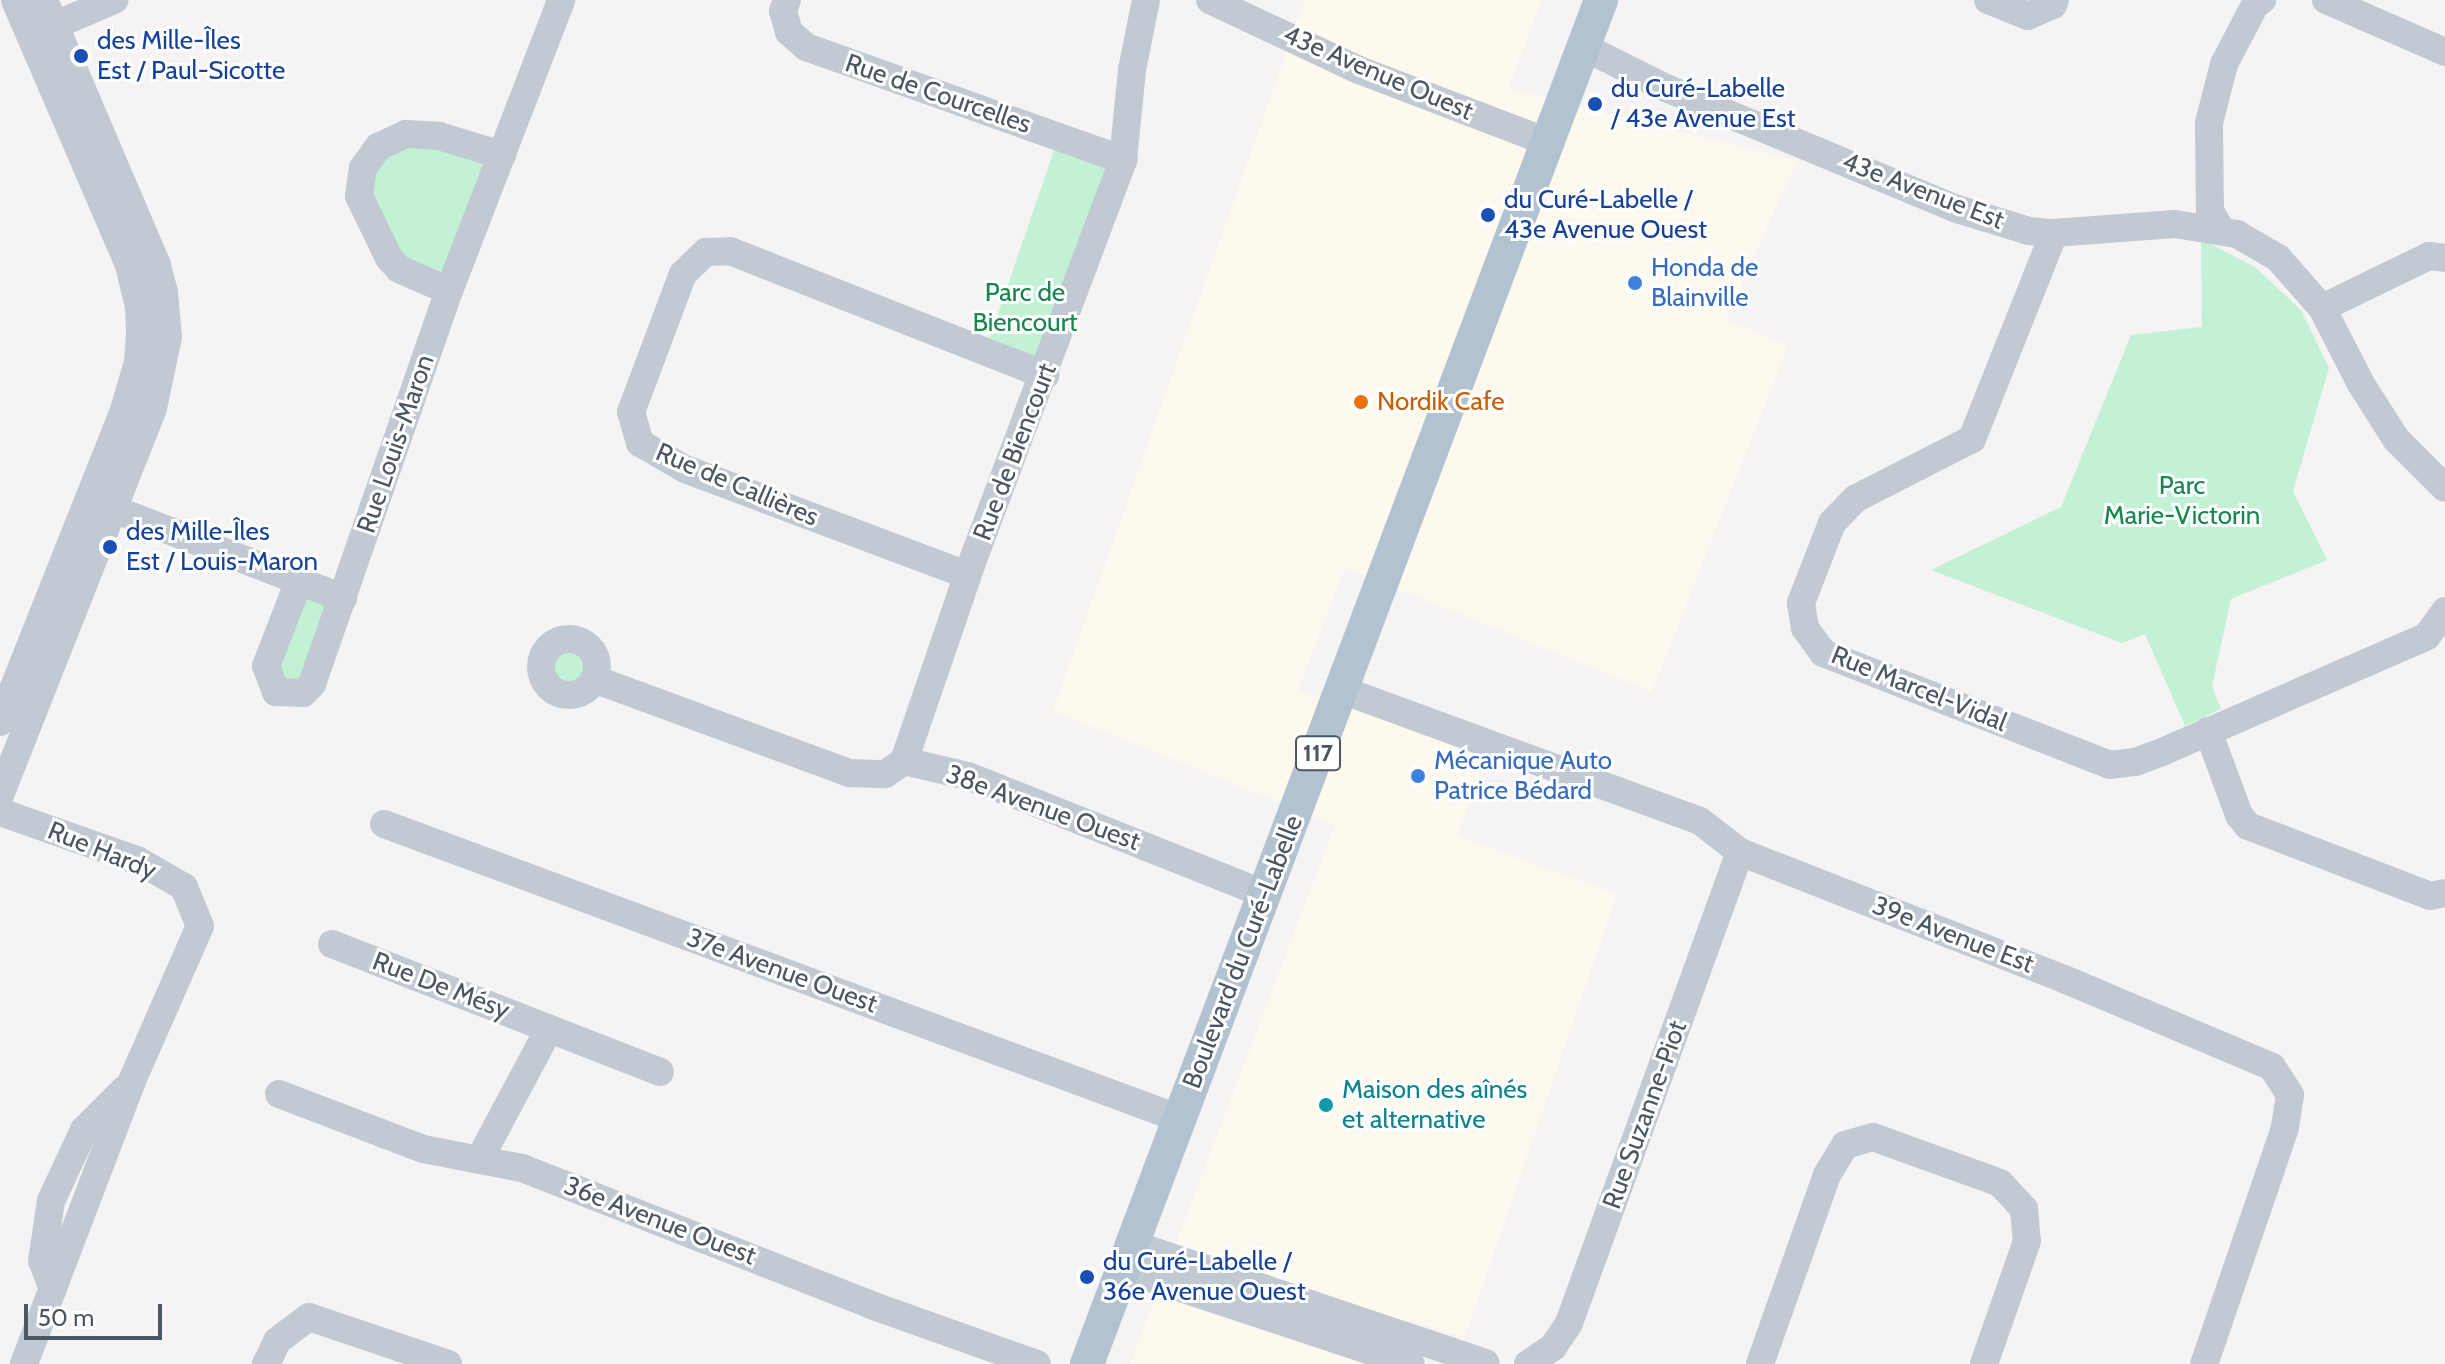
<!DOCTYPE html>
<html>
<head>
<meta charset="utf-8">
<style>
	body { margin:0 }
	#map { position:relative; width:2445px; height:1364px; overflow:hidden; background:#f5f3f3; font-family:Cabin,sans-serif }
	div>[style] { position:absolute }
	.commercial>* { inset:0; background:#fdf9ef }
	.green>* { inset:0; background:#c3f1d5; transform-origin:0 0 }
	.round { border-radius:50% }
	.minor>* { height:28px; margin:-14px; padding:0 14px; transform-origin:14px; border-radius:14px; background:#c1cad2 }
	.minor>.ring { margin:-14px; padding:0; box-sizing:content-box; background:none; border:28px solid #c1cad2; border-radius:50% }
	.major>* { height:34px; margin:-17px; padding:0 17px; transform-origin:17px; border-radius:17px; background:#b3c2d1 }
	.dots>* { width:22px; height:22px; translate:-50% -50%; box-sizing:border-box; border:4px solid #fff; border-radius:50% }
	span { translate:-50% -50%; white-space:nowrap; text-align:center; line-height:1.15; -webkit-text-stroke:6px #fff; paint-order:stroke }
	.shield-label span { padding:2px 6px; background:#fff; border:2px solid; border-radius:6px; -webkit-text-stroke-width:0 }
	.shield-label { font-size:24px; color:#4a5661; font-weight:700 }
	.transit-label { font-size:26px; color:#164399 }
	.left { translate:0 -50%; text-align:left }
	.street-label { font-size:26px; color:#4a5661 }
	.shop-label { font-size:26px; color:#366cbe }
	.park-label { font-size:26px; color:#17864f }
	.food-label { font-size:26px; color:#c56008 }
	.culture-label { font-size:26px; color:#0d838f }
	.scale { position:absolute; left:24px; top:1304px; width:138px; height:36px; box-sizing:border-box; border:4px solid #4a5661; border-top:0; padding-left:10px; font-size:24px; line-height:28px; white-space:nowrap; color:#4a5661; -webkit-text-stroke:6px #fff; paint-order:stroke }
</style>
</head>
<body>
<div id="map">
	<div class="commercial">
		<div style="clip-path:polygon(1305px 0,1542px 0,1508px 89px,1797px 161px,1726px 319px,1788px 346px,1652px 692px,1345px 568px,1298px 690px,1489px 753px,1457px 836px,1617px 894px,1465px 1338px,1407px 1319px,1386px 1364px,1130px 1364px,1335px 825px,1053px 711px)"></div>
	</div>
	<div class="green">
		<div style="clip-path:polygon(404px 140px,492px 161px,446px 283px,397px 261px,365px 197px,368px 172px)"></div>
		<div style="left:1056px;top:145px;width:55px;height:212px;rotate:19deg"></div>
		<div style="clip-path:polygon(2201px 239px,2255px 267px,2301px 310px,2329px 368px,2293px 491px,2327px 560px,2231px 599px,2212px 686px,2221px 709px,2185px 726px,2145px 634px,2122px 643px,1931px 570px,2061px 507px,2131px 335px,2202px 327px)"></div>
		<div style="clip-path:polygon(302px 586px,336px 599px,309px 680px,279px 687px,272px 667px)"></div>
		<div class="round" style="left:544px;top:644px;width:48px;height:48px"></div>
	</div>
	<div class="minor">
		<div style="left:787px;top:0;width:12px;rotate:110deg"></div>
		<div style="left:783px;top:11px;width:22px;rotate:74deg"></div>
		<div style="left:789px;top:32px;width:23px;rotate:41deg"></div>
		<div style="left:806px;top:47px;width:337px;rotate:19.6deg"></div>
		<div style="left:1210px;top:0;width:165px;rotate:25.2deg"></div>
		<div style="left:1359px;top:70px;width:202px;rotate:20.9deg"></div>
		<div style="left:1988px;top:0;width:43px;rotate:21.8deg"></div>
		<div style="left:2028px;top:16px;width:27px;rotate:-24deg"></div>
		<div style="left:2053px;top:5px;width:5px;rotate:-68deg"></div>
		<div style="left:2326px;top:0;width:130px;rotate:23.6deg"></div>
		<div style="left:39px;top:32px;width:82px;rotate:-23.1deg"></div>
		<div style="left:1584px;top:47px;width:92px;rotate:26.6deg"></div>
		<div style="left:1666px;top:88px;width:312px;rotate:22.6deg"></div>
		<div style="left:1954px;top:208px;width:78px;rotate:17deg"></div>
		<div style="left:2029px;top:231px;width:25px;rotate:5deg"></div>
		<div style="left:2054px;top:233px;width:121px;rotate:-4.3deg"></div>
		<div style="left:2175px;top:224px;width:63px;rotate:9.2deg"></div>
		<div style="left:2237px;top:234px;width:48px;rotate:30.3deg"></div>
		<div style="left:2278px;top:258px;width:67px;rotate:48.7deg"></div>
		<div style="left:2322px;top:308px;width:85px;rotate:62.8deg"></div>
		<div style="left:2361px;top:384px;width:65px;rotate:57.5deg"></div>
		<div style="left:2396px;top:439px;width:69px;rotate:45deg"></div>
		<div style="left:2221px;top:230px;width:22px;rotate:-120deg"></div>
		<div style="left:2210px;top:211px;width:88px;rotate:-90.7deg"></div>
		<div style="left:2209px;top:123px;width:61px;rotate:-75.7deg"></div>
		<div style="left:2224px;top:64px;width:67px;rotate:-62.3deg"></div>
		<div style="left:2255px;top:5px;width:9px;rotate:-36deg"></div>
		<div style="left:2054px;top:233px;width:222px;rotate:111.7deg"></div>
		<div style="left:1972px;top:439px;width:131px;rotate:152.9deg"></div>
		<div style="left:1855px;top:499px;width:33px;rotate:134deg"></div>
		<div style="left:1832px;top:523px;width:86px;rotate:111.2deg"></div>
		<div style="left:1801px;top:603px;width:25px;rotate:81deg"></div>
		<div style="left:1805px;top:628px;width:31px;rotate:54deg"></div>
		<div style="left:1823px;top:653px;width:308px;rotate:21.3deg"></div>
		<div style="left:2110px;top:765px;width:25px;rotate:-7deg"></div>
		<div style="left:2135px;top:762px;width:29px;rotate:-20deg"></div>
		<div style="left:2162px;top:752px;width:289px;rotate:-23.6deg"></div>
		<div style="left:2427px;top:636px;width:31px;rotate:-54deg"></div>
		<div style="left:449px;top:291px;width:55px;rotate:-156.3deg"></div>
		<div style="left:399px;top:269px;width:15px;rotate:-132deg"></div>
		<div style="left:389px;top:258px;width:69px;rotate:-115.8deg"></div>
		<div style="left:359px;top:196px;width:28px;rotate:-82deg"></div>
		<div style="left:363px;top:168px;width:26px;rotate:-54deg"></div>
		<div style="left:378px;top:147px;width:31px;rotate:-25deg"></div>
		<div style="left:406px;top:134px;width:33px;rotate:3deg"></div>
		<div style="left:439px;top:136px;width:66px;rotate:16.8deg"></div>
		<div style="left:2322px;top:308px;width:119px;rotate:-25.9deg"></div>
		<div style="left:2429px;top:256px;width:16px;rotate:7deg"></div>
		<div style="left:98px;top:503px;width:263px;rotate:21.2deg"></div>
		<div style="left:967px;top:575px;width:301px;rotate:-159.4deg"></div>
		<div style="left:685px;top:469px;width:52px;rotate:-150deg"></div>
		<div style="left:640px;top:443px;width:32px;rotate:-106deg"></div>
		<div style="left:631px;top:412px;width:147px;rotate:-69.4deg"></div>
		<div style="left:683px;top:274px;width:32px;rotate:-44deg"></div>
		<div style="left:706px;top:252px;width:24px;rotate:-2deg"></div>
		<div style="left:730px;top:251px;width:339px;rotate:21.5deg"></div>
		<div style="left:299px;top:581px;width:91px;rotate:111.2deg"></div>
		<div style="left:266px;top:666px;width:28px;rotate:69deg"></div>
		<div style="left:276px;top:692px;width:27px;rotate:2deg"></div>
		<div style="left:303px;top:693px;width:13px;rotate:-45deg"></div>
		<div style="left:312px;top:684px;width:416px;rotate:-70.8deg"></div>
		<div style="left:449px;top:291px;width:312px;rotate:-68.9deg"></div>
		<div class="ring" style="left:541px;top:639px;width:28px;height:28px"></div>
		<div style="left:594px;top:679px;width:273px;rotate:20.2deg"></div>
		<div style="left:850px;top:773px;width:35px;rotate:2deg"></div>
		<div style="left:885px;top:774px;width:23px;rotate:-34deg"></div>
		<div style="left:904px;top:761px;width:66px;rotate:13.2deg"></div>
		<div style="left:968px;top:776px;width:320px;rotate:21.7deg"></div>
		<div style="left:1342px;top:690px;width:381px;rotate:20.1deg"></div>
		<div style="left:1700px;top:821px;width:51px;rotate:37.8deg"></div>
		<div style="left:1740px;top:852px;width:348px;rotate:21.4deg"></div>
		<div style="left:2064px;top:979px;width:226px;rotate:22.9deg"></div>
		<div style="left:2272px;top:1067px;width:33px;rotate:57deg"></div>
		<div style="left:2290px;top:1095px;width:33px;rotate:99deg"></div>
		<div style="left:2285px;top:1128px;width:250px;rotate:108.9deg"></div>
		<div style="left:0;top:722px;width:336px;rotate:-68.3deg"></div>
		<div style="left:124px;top:410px;width:50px;rotate:-73.7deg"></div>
		<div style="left:138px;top:362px;width:29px;rotate:-86deg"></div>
		<div style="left:140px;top:333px;width:26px;rotate:-92deg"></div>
		<div style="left:139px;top:307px;width:43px;rotate:-103.4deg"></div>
		<div style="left:129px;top:265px;width:288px;rotate:-113.3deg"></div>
		<div style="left:2208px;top:731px;width:90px;rotate:69.7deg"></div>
		<div style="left:2239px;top:815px;width:14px;rotate:51deg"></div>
		<div style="left:2248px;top:826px;width:195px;rotate:21deg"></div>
		<div style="left:2430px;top:896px;width:15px;rotate:-11deg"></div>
		<div style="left:904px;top:761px;width:207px;rotate:-71.1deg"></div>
		<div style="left:971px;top:565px;width:433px;rotate:-69.4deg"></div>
		<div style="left:1123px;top:160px;width:90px;rotate:-84.3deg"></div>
		<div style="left:1132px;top:70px;width:71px;rotate:-78.7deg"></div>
		<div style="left:0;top:795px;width:416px;rotate:-68.4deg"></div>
		<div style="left:153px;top:408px;width:73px;rotate:-78.1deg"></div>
		<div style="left:168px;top:337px;width:45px;rotate:-95.1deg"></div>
		<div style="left:164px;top:292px;width:28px;rotate:-105deg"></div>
		<div style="left:157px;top:265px;width:288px;rotate:-113.1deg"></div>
		<div style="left:0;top:812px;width:147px;rotate:19.4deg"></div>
		<div style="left:139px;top:861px;width:52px;rotate:30deg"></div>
		<div style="left:184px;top:887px;width:42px;rotate:67.7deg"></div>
		<div style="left:200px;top:926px;width:169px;rotate:113.7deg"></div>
		<div style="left:132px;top:1081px;width:303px;rotate:110.9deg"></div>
		<div style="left:384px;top:824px;width:849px;rotate:20.33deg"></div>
		<div style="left:332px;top:944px;width:352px;rotate:21.3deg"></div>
		<div style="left:279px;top:1094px;width:154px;rotate:20.9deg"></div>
		<div style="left:423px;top:1149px;width:101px;rotate:10.9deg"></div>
		<div style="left:522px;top:1168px;width:375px;rotate:21.4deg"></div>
		<div style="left:871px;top:1305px;width:176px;rotate:19.6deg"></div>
		<div style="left:479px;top:1160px;width:149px;rotate:-61.9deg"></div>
		<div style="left:1132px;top:1244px;width:373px;rotate:18.6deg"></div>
		<div style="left:1123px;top:1269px;width:303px;rotate:18.3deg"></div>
		<div style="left:53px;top:1289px;width:30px;rotate:-111deg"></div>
		<div style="left:42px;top:1261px;width:61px;rotate:-81.5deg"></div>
		<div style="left:51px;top:1201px;width:78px;rotate:-65.1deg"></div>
		<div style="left:84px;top:1130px;width:58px;rotate:-45deg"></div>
		<div style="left:266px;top:1364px;width:25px;rotate:-64deg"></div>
		<div style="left:277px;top:1341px;width:40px;rotate:-37deg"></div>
		<div style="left:309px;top:1317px;width:147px;rotate:18.7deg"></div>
		<div style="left:1528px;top:1364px;width:30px;rotate:-34deg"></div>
		<div style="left:1553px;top:1347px;width:29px;rotate:-56deg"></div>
		<div style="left:1569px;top:1323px;width:501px;rotate:-70.05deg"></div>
		<div style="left:1760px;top:1364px;width:201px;rotate:-70.5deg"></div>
		<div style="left:1827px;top:1175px;width:35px;rotate:-59deg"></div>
		<div style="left:1845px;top:1145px;width:29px;rotate:-16deg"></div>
		<div style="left:1873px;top:1137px;width:135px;rotate:19.9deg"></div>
		<div style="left:2000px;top:1183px;width:35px;rotate:47deg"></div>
		<div style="left:2024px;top:1209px;width:32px;rotate:85deg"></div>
		<div style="left:2027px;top:1241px;width:130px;rotate:109.3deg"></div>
	</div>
	<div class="major">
		<div style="left:1087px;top:1364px;width:1458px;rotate:-69.35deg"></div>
	</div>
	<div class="dots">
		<div style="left:81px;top:56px;background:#1a4fb4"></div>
		<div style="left:1595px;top:104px;background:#1a4fb4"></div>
		<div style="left:1488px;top:215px;background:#1a4fb4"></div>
		<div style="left:1635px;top:283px;background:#3f7fe0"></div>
		<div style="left:1361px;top:402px;background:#e8710a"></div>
		<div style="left:110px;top:547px;background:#1a4fb4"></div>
		<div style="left:1418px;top:776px;background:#3f7fe0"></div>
		<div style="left:1326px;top:1105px;background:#0f9aa8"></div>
		<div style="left:1087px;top:1277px;background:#1a4fb4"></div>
	</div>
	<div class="shield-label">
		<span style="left:1318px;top:753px">117</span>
	</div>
	<div class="transit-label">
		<span class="left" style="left:97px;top:56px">des Mille-Îles<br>Est / Paul-Sicotte</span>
		<span class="left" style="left:1611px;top:104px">du Curé-Labelle<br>/ 43e Avenue Est</span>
		<span class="left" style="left:1504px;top:215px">du Curé-Labelle /<br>43e Avenue Ouest</span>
		<span class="left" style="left:126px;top:547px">des Mille-Îles<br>Est / Louis-Maron</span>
		<span class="left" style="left:1103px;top:1277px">du Curé-Labelle /<br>36e Avenue Ouest</span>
	</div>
	<div class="street-label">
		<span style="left:1378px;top:73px;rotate:23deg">43e Avenue Ouest</span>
		<span style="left:938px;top:94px;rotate:19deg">Rue de Courcelles</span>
		<span style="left:1923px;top:191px;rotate:21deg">43e Avenue Est</span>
		<span style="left:396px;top:444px;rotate:-71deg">Rue Louis-Maron</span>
		<span style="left:1015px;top:452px;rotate:-69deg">Rue de Biencourt</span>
		<span style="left:737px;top:485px;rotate:23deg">Rue de Callières</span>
		<span style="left:1919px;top:689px;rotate:22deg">Rue Marcel-Vidal</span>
		<span style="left:1043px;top:808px;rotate:20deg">38e Avenue Ouest</span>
		<span style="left:102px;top:851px;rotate:22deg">Rue Hardy</span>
		<span style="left:1953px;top:935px;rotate:21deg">39e Avenue Est</span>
		<span style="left:1243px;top:952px;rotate:-69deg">Boulevard du Curé-Labelle</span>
		<span style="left:782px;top:971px;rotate:20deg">37e Avenue Ouest</span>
		<span style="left:441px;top:986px;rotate:21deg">Rue De Mésy</span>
		<span style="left:1645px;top:1115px;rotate:-70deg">Rue Suzanne-Piot</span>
		<span style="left:660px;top:1221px;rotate:21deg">36e Avenue Ouest</span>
	</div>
	<div class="shop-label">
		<span class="left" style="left:1651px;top:283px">Honda de<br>Blainville</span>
		<span class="left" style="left:1434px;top:776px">Mécanique Auto<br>Patrice Bédard</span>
	</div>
	<div class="park-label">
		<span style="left:1025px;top:308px">Parc de<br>Biencourt</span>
		<span style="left:2182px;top:501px">Parc<br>Marie-Victorin</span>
	</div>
	<div class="food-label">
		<span class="left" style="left:1377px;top:402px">Nordik Cafe</span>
	</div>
	<div class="culture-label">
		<span class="left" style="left:1342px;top:1105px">Maison des aînés<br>et alternative</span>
	</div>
	<div class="scale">50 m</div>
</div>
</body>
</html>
